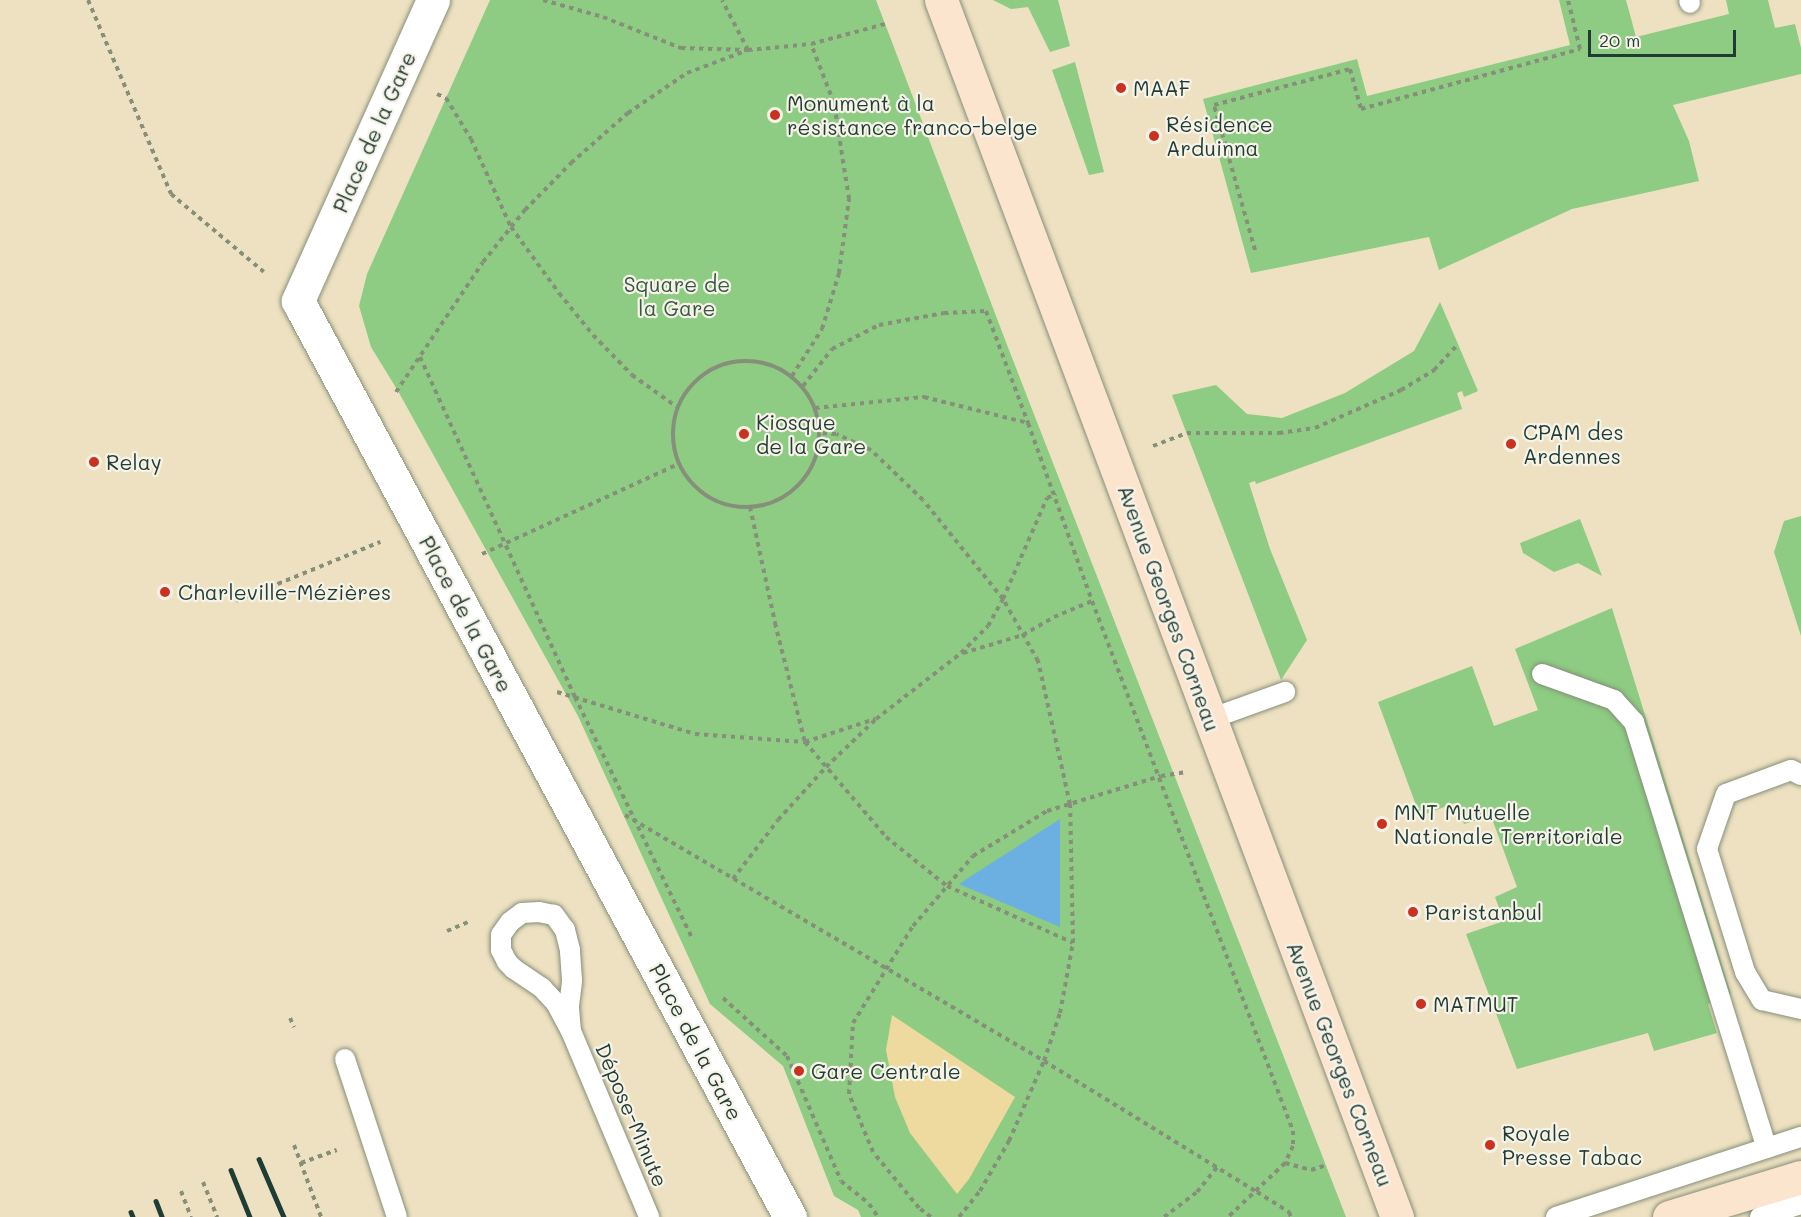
<!DOCTYPE html>
<html>
<head>
<meta charset="utf-8">
<style>
	body { margin:0 }
	#map { position:relative; width:1801px; height:1217px; overflow:hidden; background:#ede1c1; font-family:Mali,sans-serif }
	div>[style] { position:absolute }
	.green>* { inset:0; background:#8dcc82 }
	.sand>* { inset:0; background:#eeda9e }
	.water>* { inset:0; background:#6cb0e2 }
	.path>* { height:4px; margin-top:-2px; transform-origin:0; background:repeating-linear-gradient(90deg,#868f7a 0 4.5px,transparent 0 9px) }
	.path>.ring { margin:-2px; padding:0; box-sizing:content-box; background:none; border:4px solid #868f7a; border-radius:50% }
	.roads { filter:drop-shadow(0 0 2px #868f7a) drop-shadow(0 0 2px #868f7a) }
	.lane>* { height:20px; margin:-10px; padding:0 10px; transform-origin:10px; border-radius:10px; background:#fff }
	.street>* { height:33px; margin:-16.5px; padding:0 16.5px; transform-origin:16.5px; border-radius:16.5px; background:#fff }
	.secondary>* { height:33px; margin:-16.5px; padding:0 16.5px; transform-origin:16.5px; border-radius:16.5px; background:#fbe5cf }
	.rail>* { height:4.5px; margin:-2.25px; padding:0 2.25px; transform-origin:2.25px; border-radius:2.25px; background:#1f3d34 }
	.dots>* { width:16px; height:16px; translate:-50% -50%; box-sizing:border-box; border:3px solid #f7f3e8; border-radius:50% }
	span { translate:-50% -50%; white-space:nowrap; text-align:center; line-height:1.15; -webkit-text-stroke:4.5px #f7f3e8; paint-order:stroke }
	.poi-label { font-size:21px; color:#1f3d34 }
	.left { translate:0 -50%; text-align:left }
	.street-label { font-size:21px; color:#1f3d34 }
	.park-label { font-size:21px; color:#355a44 }
	.scale { position:absolute; left:1588px; top:30px; width:148px; height:27px; box-sizing:border-box; border:3px solid #1f3d34; border-top:0; padding-left:8px; font-size:18px; line-height:21px; white-space:nowrap; color:#1f3d34; -webkit-text-stroke:4px #f7f3e8; paint-order:stroke }
</style>
</head>
<body>
<div id="map">
	<div class="green">
		<div style="clip-path:polygon(490px 0,876px 0,1004px 337px,1346px 1217px,861px 1217px,858px 1210px,834px 1196px,783px 1066px,710px 1004px,578px 716px,398px 391px,371px 347px,359px 306px,367px 274px)"></div>
		<div style="clip-path:polygon(993px 0,1058px 0,1070px 46px,1050px 52px,1028px 7px,1011px 9px)"></div>
		<div style="clip-path:polygon(1559px 0,1626px 0,1636px 37px,1729px 14px,1726px 0,1768px 0,1775px 28px,1795px 24px,1801px 48px,1801px 74px,1673px 105px,1689px 141px,1699px 181px,1572px 209px,1439px 270px,1429px 237px,1251px 273px,1203px 99px,1357px 59px,1367px 96px,1570px 45px)"></div>
		<div style="clip-path:polygon(1075px 62px,1104px 172px,1089px 175px,1052px 70px)"></div>
		<div style="clip-path:polygon(1440px 302px,1478px 391px,1464px 397px,1462px 391px,1457px 393px,1462px 409px,1256px 484px,1255px 481px,1249px 483px,1270px 549px,1307px 640px,1281px 680px,1172px 395px,1216px 385px,1247px 414px,1282px 418px,1345px 393px,1414px 351px)"></div>
		<div style="clip-path:polygon(1801px 516px,1801px 636px,1774px 552px,1784px 521px)"></div>
		<div style="clip-path:polygon(1580px 519px,1602px 576px,1578px 563px,1554px 572px,1523px 553px,1520px 543px)"></div>
		<div style="clip-path:polygon(1612px 608px,1731px 994px,1708px 1004px,1717px 1033px,1654px 1051px,1648px 1033px,1517px 1069px,1466px 934px,1504px 921px,1495px 897px,1517px 887px,1491px 816px,1464px 824px,1455px 803px,1420px 816px,1378px 702px,1472px 666px,1494px 726px,1538px 710px,1515px 649px)"></div>
	</div>
	<div class="sand">
		<div style="clip-path:polygon(892px 1015px,1015px 1097px,969px 1179px,957px 1194px,910px 1133px,895px 1097px,886px 1050px)"></div>
	</div>
	<div class="water">
		<div style="clip-path:polygon(1060px 819px,1060px 927px,959px 884px)"></div>
	</div>
	<div class="path">
		<div style="left:88px;top:0;width:211px;rotate:66.8deg"></div>
		<div style="left:171px;top:194px;width:121px;rotate:40deg"></div>
		<div style="left:543px;top:0;width:62px;rotate:15.8deg"></div>
		<div style="left:603px;top:17px;width:84px;rotate:21.7deg"></div>
		<div style="left:681px;top:48px;width:67px;rotate:1.7deg"></div>
		<div style="left:748px;top:50px;width:56px;rotate:-117.5deg"></div>
		<div style="left:437px;top:94px;width:10px;rotate:24deg"></div>
		<div style="left:446px;top:98px;width:48px;rotate:58.6deg"></div>
		<div style="left:471px;top:139px;width:97px;rotate:65.6deg"></div>
		<div style="left:511px;top:227px;width:82px;rotate:54deg"></div>
		<div style="left:559px;top:293px;width:54px;rotate:51deg"></div>
		<div style="left:593px;top:335px;width:56px;rotate:45.7deg"></div>
		<div style="left:632px;top:375px;width:55px;rotate:35.4deg"></div>
		<div style="left:1255px;top:250px;width:151px;rotate:-105.8deg"></div>
		<div style="left:1214px;top:105px;width:141px;rotate:-14.8deg"></div>
		<div style="left:1350px;top:69px;width:41px;rotate:74.6deg"></div>
		<div style="left:1361px;top:109px;width:227px;rotate:-15.3deg"></div>
		<div style="left:1580px;top:49px;width:50px;rotate:-103.8deg"></div>
		<div style="left:420px;top:357px;width:374px;rotate:65.5deg"></div>
		<div style="left:575px;top:697px;width:268px;rotate:64.1deg"></div>
		<div class="ring" style="left:673px;top:361px;width:142px;height:142px"></div>
		<div style="left:792px;top:376px;width:56px;rotate:-57.4deg"></div>
		<div style="left:822px;top:329px;width:59px;rotate:-73.1deg"></div>
		<div style="left:839px;top:273px;width:75px;rotate:-82.3deg"></div>
		<div style="left:849px;top:199px;width:97px;rotate:-98.9deg"></div>
		<div style="left:834px;top:103px;width:63px;rotate:-111.3deg"></div>
		<div style="left:803px;top:386px;width:47px;rotate:-51.9deg"></div>
		<div style="left:832px;top:349px;width:53px;rotate:-27.1deg"></div>
		<div style="left:879px;top:325px;width:66px;rotate:-10.5deg"></div>
		<div style="left:944px;top:313px;width:42px;rotate:-2.7deg"></div>
		<div style="left:986px;top:311px;width:120px;rotate:69.4deg"></div>
		<div style="left:396px;top:392px;width:156px;rotate:-56.2deg"></div>
		<div style="left:483px;top:262px;width:67px;rotate:-51.1deg"></div>
		<div style="left:525px;top:210px;width:66px;rotate:-45.6deg"></div>
		<div style="left:571px;top:163px;width:76px;rotate:-41.3deg"></div>
		<div style="left:628px;top:113px;width:71px;rotate:-34.1deg"></div>
		<div style="left:687px;top:73px;width:65px;rotate:-20.7deg"></div>
		<div style="left:748px;top:50px;width:63px;rotate:-5.4deg"></div>
		<div style="left:811px;top:44px;width:77px;rotate:-15.1deg"></div>
		<div style="left:815px;top:408px;width:110px;rotate:-5.8deg"></div>
		<div style="left:924px;top:397px;width:107px;rotate:14deg"></div>
		<div style="left:1028px;top:423px;width:189px;rotate:70.2deg"></div>
		<div style="left:1092px;top:601px;width:567px;rotate:69.23deg"></div>
		<div style="left:1293px;top:1131px;width:15px;rotate:90deg"></div>
		<div style="left:1293px;top:1146px;width:19px;rotate:115deg"></div>
		<div style="left:1285px;top:1163px;width:79px;rotate:136.5deg"></div>
		<div style="left:1153px;top:446px;width:36px;rotate:-21deg"></div>
		<div style="left:1187px;top:433px;width:92px"></div>
		<div style="left:1279px;top:433px;width:36px;rotate:-8deg"></div>
		<div style="left:1315px;top:428px;width:94px;rotate:-23.8deg"></div>
		<div style="left:1401px;top:390px;width:39px;rotate:-31deg"></div>
		<div style="left:1434px;top:370px;width:35px;rotate:-47deg"></div>
		<div style="left:750px;top:507px;width:119px;rotate:77.8deg"></div>
		<div style="left:775px;top:623px;width:123px;rotate:75.9deg"></div>
		<div style="left:805px;top:742px;width:125px;rotate:49.5deg"></div>
		<div style="left:886px;top:837px;width:78px;rotate:38.8deg"></div>
		<div style="left:947px;top:886px;width:138px;rotate:24.3deg"></div>
		<div style="left:1073px;top:943px;width:139px;rotate:-91.2deg"></div>
		<div style="left:1070px;top:804px;width:147px;rotate:-102.6deg"></div>
		<div style="left:1038px;top:661px;width:71px;rotate:-119.4deg"></div>
		<div style="left:1003px;top:599px;width:127px;rotate:-128.9deg"></div>
		<div style="left:923px;top:500px;width:72px;rotate:-136.1deg"></div>
		<div style="left:871px;top:450px;width:38px;rotate:-155deg"></div>
		<div style="left:836px;top:434px;width:16px;rotate:-176deg"></div>
		<div style="left:482px;top:554px;width:217px;rotate:-24.6deg"></div>
		<div style="left:236px;top:601px;width:156px;rotate:-22.3deg"></div>
		<div style="left:963px;top:653px;width:63px;rotate:-16.7deg"></div>
		<div style="left:1023px;top:635px;width:36px;rotate:-30deg"></div>
		<div style="left:1054px;top:617px;width:41px;rotate:-22.8deg"></div>
		<div style="left:557px;top:692px;width:144px;rotate:16.9deg"></div>
		<div style="left:695px;top:734px;width:110px;rotate:4.2deg"></div>
		<div style="left:805px;top:742px;width:74px;rotate:-18.2deg"></div>
		<div style="left:625px;top:815px;width:486px;rotate:30.4deg"></div>
		<div style="left:1044px;top:1061px;width:250px;rotate:31.6deg"></div>
		<div style="left:1257px;top:1192px;width:38px;rotate:32deg"></div>
		<div style="left:1289px;top:1212px;width:5px;rotate:68deg"></div>
		<div style="left:733px;top:879px;width:74px;rotate:-52.7deg"></div>
		<div style="left:778px;top:820px;width:72px;rotate:-47.8deg"></div>
		<div style="left:826px;top:767px;width:69px;rotate:-43.8deg"></div>
		<div style="left:876px;top:719px;width:108px;rotate:-37.8deg"></div>
		<div style="left:961px;top:653px;width:38px;rotate:-45deg"></div>
		<div style="left:988px;top:626px;width:31px;rotate:-61deg"></div>
		<div style="left:1003px;top:599px;width:110px;rotate:-66.5deg"></div>
		<div style="left:1047px;top:498px;width:10px;rotate:-24deg"></div>
		<div style="left:447px;top:931px;width:23px;rotate:-23deg"></div>
		<div style="left:723px;top:998px;width:86px;rotate:42.2deg"></div>
		<div style="left:787px;top:1056px;width:136px;rotate:66.6deg"></div>
		<div style="left:841px;top:1181px;width:36px;rotate:39deg"></div>
		<div style="left:869px;top:1204px;width:16px;rotate:55deg"></div>
		<div style="left:290px;top:1018px;width:10px;rotate:66deg"></div>
		<div style="left:294px;top:1145px;width:77px;rotate:69.4deg"></div>
		<div style="left:301px;top:1163px;width:38px;rotate:-20deg"></div>
		<div style="left:1285px;top:1163px;width:27px;rotate:15deg"></div>
		<div style="left:1311px;top:1170px;width:16px;rotate:-18deg"></div>
		<div style="left:203px;top:1182px;width:38px;rotate:68deg"></div>
		<div style="left:181px;top:1191px;width:28px;rotate:69deg"></div>
		<div style="left:931px;top:1217px;width:15px;rotate:-143deg"></div>
		<div style="left:919px;top:1208px;width:72px;rotate:-129.4deg"></div>
		<div style="left:873px;top:1152px;width:63px;rotate:-112.5deg"></div>
		<div style="left:849px;top:1094px;width:71px;rotate:-86.8deg"></div>
		<div style="left:853px;top:1023px;width:114px;rotate:-58.3deg"></div>
		<div style="left:913px;top:926px;width:92px;rotate:-49.4deg"></div>
		<div style="left:973px;top:856px;width:87px;rotate:-31.3deg"></div>
		<div style="left:1047px;top:811px;width:119px;rotate:-17.1deg"></div>
		<div style="left:1161px;top:776px;width:24px;rotate:-9deg"></div>
		<div style="left:959px;top:1217px;width:33px;rotate:-51deg"></div>
		<div style="left:980px;top:1191px;width:58px;rotate:-59.9deg"></div>
		<div style="left:1009px;top:1141px;width:87px;rotate:-66.4deg"></div>
		<div style="left:1044px;top:1061px;width:51px;rotate:-71.6deg"></div>
		<div style="left:1060px;top:1013px;width:71px;rotate:-79.5deg"></div>
		<div style="left:1164px;top:1217px;width:41px;rotate:-37.1deg"></div>
		<div style="left:1197px;top:1192px;width:32px;rotate:-51deg"></div>
	</div>
	<div class="roads">
		<div class="lane">
			<div style="left:1689px;top:0;width:3px;rotate:72deg"></div>
			<div style="left:1542px;top:674px;width:77px;rotate:19.9deg"></div>
			<div style="left:1614px;top:700px;width:30px;rotate:48deg"></div>
			<div style="left:1634px;top:722px;width:446px;rotate:72.7deg"></div>
			<div style="left:1210px;top:719px;width:80px;rotate:-19.8deg"></div>
			<div style="left:1801px;top:775px;width:11px;rotate:-153deg"></div>
			<div style="left:1791px;top:770px;width:69px;rotate:159.7deg"></div>
			<div style="left:1726px;top:794px;width:58px;rotate:109.1deg"></div>
			<div style="left:1707px;top:849px;width:129px;rotate:72.8deg"></div>
			<div style="left:1745px;top:972px;width:33px;rotate:59deg"></div>
			<div style="left:1762px;top:1000px;width:40px;rotate:13deg"></div>
			<div style="left:571px;top:1031px;width:25px;rotate:-95deg"></div>
			<div style="left:569px;top:1006px;width:26px;rotate:-83deg"></div>
			<div style="left:572px;top:980px;width:30px;rotate:-94deg"></div>
			<div style="left:570px;top:950px;width:21px;rotate:-104deg"></div>
			<div style="left:565px;top:930px;width:19px;rotate:-126deg"></div>
			<div style="left:554px;top:915px;width:15px;rotate:-169deg"></div>
			<div style="left:539px;top:912px;width:17px;rotate:177deg"></div>
			<div style="left:522px;top:913px;width:15px;rotate:143deg"></div>
			<div style="left:510px;top:922px;width:16px;rotate:125deg"></div>
			<div style="left:501px;top:935px;width:15px;rotate:90deg"></div>
			<div style="left:501px;top:950px;width:13px;rotate:63deg"></div>
			<div style="left:507px;top:962px;width:10px;rotate:45deg"></div>
			<div style="left:514px;top:969px;width:34px;rotate:34deg"></div>
			<div style="left:542px;top:988px;width:21px;rotate:47deg"></div>
			<div style="left:556px;top:1003px;width:32px;rotate:62deg"></div>
			<div style="left:571px;top:1031px;width:202px;rotate:67.2deg"></div>
			<div style="left:345px;top:1059px;width:166px;rotate:71.8deg"></div>
			<div style="left:1556px;top:1217px;width:258px;rotate:-18.1deg"></div>
			<div style="left:1760px;top:1217px;width:43px;rotate:-17.6deg"></div>
		</div>
		<div class="street">
			<div style="left:433px;top:0;width:330px;rotate:114.2deg"></div>
			<div style="left:298px;top:301px;width:1040px;rotate:61.76deg"></div>
		</div>
		<div class="secondary">
			<div style="left:941px;top:0;width:1300px;rotate:69.46deg"></div>
			<div style="left:1669px;top:1217px;width:138px;rotate:-16.9deg"></div>
		</div>
	</div>
	<div class="rail">
		<div style="left:259px;top:1159px;width:63px;rotate:66.7deg"></div>
		<div style="left:231px;top:1170px;width:51px;rotate:68deg"></div>
		<div style="left:156px;top:1201px;width:17px;rotate:69deg"></div>
		<div style="left:131px;top:1212px;width:5px;rotate:68deg"></div>
	</div>
	<div class="dots">
		<div style="left:1121px;top:88px;background:#c8321e"></div>
		<div style="left:775px;top:115px;background:#c8321e"></div>
		<div style="left:1154px;top:136px;background:#c8321e"></div>
		<div style="left:744px;top:434px;background:#c8321e"></div>
		<div style="left:1511px;top:444px;background:#c8321e"></div>
		<div style="left:94px;top:462px;background:#c8321e"></div>
		<div style="left:165px;top:592px;background:#c8321e"></div>
		<div style="left:1382px;top:824px;background:#c8321e"></div>
		<div style="left:1413px;top:912px;background:#c8321e"></div>
		<div style="left:1421px;top:1004px;background:#c8321e"></div>
		<div style="left:799px;top:1071px;background:#c8321e"></div>
		<div style="left:1490px;top:1145px;background:#c8321e"></div>
	</div>
	<div class="poi-label">
		<span class="left" style="left:1133px;top:88px">MAAF</span>
		<span class="left" style="left:787px;top:115px">Monument à la<br>résistance franco-belge</span>
		<span class="left" style="left:1166px;top:136px">Résidence<br>Arduinna</span>
		<span class="left" style="left:756px;top:434px">Kiosque<br>de la Gare</span>
		<span class="left" style="left:1523px;top:444px">CPAM des<br>Ardennes</span>
		<span class="left" style="left:106px;top:462px">Relay</span>
		<span class="left" style="left:178px;top:592px">Charleville-Mézières</span>
		<span class="left" style="left:1394px;top:824px">MNT Mutuelle<br>Nationale Territoriale</span>
		<span class="left" style="left:1425px;top:912px">Paristanbul</span>
		<span class="left" style="left:1433px;top:1004px">MATMUT</span>
		<span class="left" style="left:811px;top:1071px">Gare Centrale</span>
		<span class="left" style="left:1502px;top:1145px">Royale<br>Presse Tabac</span>
	</div>
	<div class="street-label">
		<span style="left:374px;top:132px;rotate:-66deg">Place de la Gare</span>
		<span style="left:1169px;top:608px;rotate:70deg">Avenue Georges Corneau</span>
		<span style="left:466px;top:614px;rotate:62deg">Place de la Gare</span>
		<span style="left:696px;top:1042px;rotate:62deg">Place de la Gare</span>
		<span style="left:1340px;top:1064px;rotate:69deg">Avenue Georges Corneau</span>
		<span style="left:632px;top:1115px;rotate:67deg">Dépose-Minute</span>
	</div>
	<div class="park-label">
		<span style="left:677px;top:296px">Square de<br>la Gare</span>
	</div>
	<div class="scale">20 m</div>
</div>
</body>
</html>
